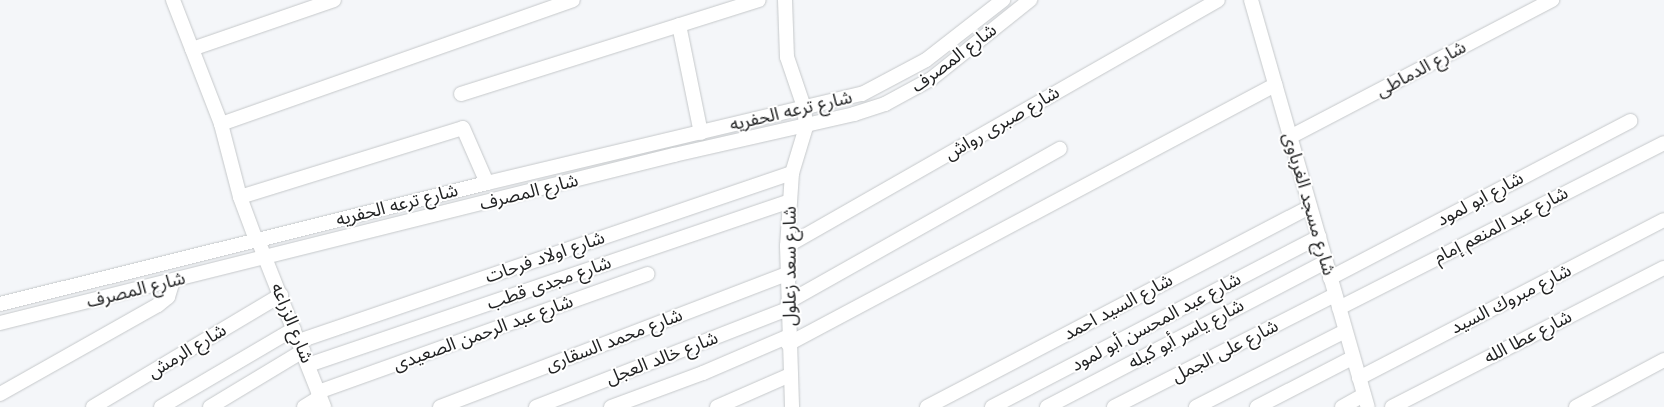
<!DOCTYPE html>
<html>
<head>
<meta charset="utf-8">
<style>
	body { margin:0 }
	#map { position:relative; width:1664px; height:407px; overflow:hidden; background:#f4f6f9; font-family:Inter,"Noto Sans Arabic",sans-serif }
	div>[style] { position:absolute }
	.roads { filter:drop-shadow(0 0 1px #c5c8ca) drop-shadow(0 0 1px #c5c8ca) }
	.minor>* { height:14px; margin:-7px; padding:0 7px; transform-origin:7px; border-radius:7px; background:#fff }
	span { translate:-50% -50%; white-space:nowrap; text-align:center; line-height:1.15; -webkit-text-stroke:4px #fff; paint-order:stroke }
	.street-label { font-size:18px; color:#212223 }
</style>
</head>
<body>
<div id="map">
	<div class="roads">
		<div class="minor">
			<div style="left:173px;top:0;width:133px;rotate:68.8deg"></div>
			<div style="left:221px;top:124px;width:373px;rotate:-19.4deg"></div>
			<div style="left:785px;top:0;width:57px;rotate:88deg"></div>
			<div style="left:787px;top:57px;width:53px;rotate:71.2deg"></div>
			<div style="left:804px;top:107px;width:20px;rotate:84deg"></div>
			<div style="left:806px;top:127px;width:48px;rotate:106.9deg"></div>
			<div style="left:792px;top:173px;width:73px;rotate:93.9deg"></div>
			<div style="left:787px;top:246px;width:161px;rotate:88.2deg"></div>
			<div style="left:1251px;top:0;width:423px;rotate:74deg"></div>
			<div style="left:679px;top:25px;width:110px;rotate:78.5deg"></div>
			<div style="left:192px;top:49px;width:150px;rotate:-19deg"></div>
			<div style="left:461px;top:94px;width:312px;rotate:-17.5deg"></div>
			<div style="left:221px;top:124px;width:75px;rotate:75.4deg"></div>
			<div style="left:240px;top:197px;width:46px;rotate:69.6deg"></div>
			<div style="left:1290px;top:137px;width:296px;rotate:-27.6deg"></div>
			<div style="left:240px;top:197px;width:233px;rotate:-17.2deg"></div>
			<div style="left:463px;top:128px;width:60px;rotate:66.4deg"></div>
			<div style="left:258px;top:240px;width:180px;rotate:68.4deg"></div>
			<div style="left:787px;top:246px;width:496px;rotate:-29.7deg"></div>
			<div style="left:1330px;top:278px;width:339px;rotate:-27.6deg"></div>
			<div style="left:788px;top:302px;width:312px;rotate:-29.4deg"></div>
			<div style="left:0;top:304px;width:502px;rotate:-13.95deg"></div>
			<div style="left:487px;top:183px;width:385px;rotate:-13.4deg"></div>
			<div style="left:862px;top:94px;width:72px;rotate:-28deg"></div>
			<div style="left:926px;top:60px;width:98px;rotate:-37.9deg"></div>
			<div style="left:1339px;top:308px;width:364px;rotate:-26.9deg"></div>
			<div style="left:0;top:323px;width:695px;rotate:-14deg"></div>
			<div style="left:674px;top:155px;width:185px;rotate:-12.8deg"></div>
			<div style="left:854px;top:114px;width:33px;rotate:-18deg"></div>
			<div style="left:885px;top:104px;width:52px;rotate:-28.5deg"></div>
			<div style="left:931px;top:79px;width:127px;rotate:-38.6deg"></div>
			<div style="left:299px;top:341px;width:521px;rotate:-18.82deg"></div>
			<div style="left:788px;top:344px;width:552px;rotate:-28.01deg"></div>
			<div style="left:308px;top:365px;width:509px;rotate:-18.79deg"></div>
			<div style="left:1359px;top:378px;width:343px;rotate:-27.4deg"></div>
			<div style="left:318px;top:392px;width:350px;rotate:-19.7deg"></div>
			<div style="left:0;top:394px;width:181px;rotate:-29.4deg"></div>
			<div style="left:158px;top:305px;width:13px;rotate:-39deg"></div>
			<div style="left:168px;top:297px;width:17px;rotate:-73deg"></div>
			<div style="left:93px;top:407px;width:219px;rotate:-30.8deg"></div>
			<div style="left:161px;top:407px;width:154px;rotate:-30.4deg"></div>
			<div style="left:210px;top:407px;width:109px;rotate:-31.1deg"></div>
			<div style="left:304px;top:407px;width:19px;rotate:-32deg"></div>
			<div style="left:440px;top:407px;width:372px;rotate:-21deg"></div>
			<div style="left:536px;top:407px;width:270px;rotate:-21.3deg"></div>
			<div style="left:611px;top:407px;width:98px;rotate:-20.3deg"></div>
			<div style="left:703px;top:373px;width:94px;rotate:-23.3deg"></div>
			<div style="left:717px;top:407px;width:80px;rotate:-23.7deg"></div>
			<div style="left:927px;top:407px;width:432px;rotate:-27.6deg"></div>
			<div style="left:992px;top:407px;width:369px;rotate:-27.5deg"></div>
			<div style="left:1047px;top:407px;width:314px;rotate:-27.5deg"></div>
			<div style="left:1114px;top:407px;width:248px;rotate:-26.9deg"></div>
			<div style="left:1196px;top:407px;width:167px;rotate:-27deg"></div>
			<div style="left:1257px;top:407px;width:107px;rotate:-27.3deg"></div>
			<div style="left:1342px;top:407px;width:25px;rotate:-29deg"></div>
			<div style="left:1392px;top:407px;width:305px;rotate:-27.1deg"></div>
			<div style="left:1576px;top:407px;width:100px;rotate:-28.1deg"></div>
		</div>
	</div>
	<div class="street-label">
		<span style="left:954px;top:58px;rotate:-37deg">شارع المصرف</span>
		<span style="left:1421px;top:69px;rotate:-28deg">شارع الدماطى</span>
		<span style="left:791px;top:111px;rotate:-13deg">شارع ترعه الحفريه</span>
		<span style="left:1002px;top:123px;rotate:-30deg">شارع صبرى رواش</span>
		<span style="left:529px;top:192px;rotate:-14deg">شارع المصرف</span>
		<span style="left:1480px;top:199px;rotate:-28deg">شارع ابو لمود</span>
		<span style="left:1309px;top:204px;rotate:74deg">شارع مسجد الغرباوى</span>
		<span style="left:397px;top:205px;rotate:-14deg">شارع ترعه الحفريه</span>
		<span style="left:1501px;top:225px;rotate:-27deg">شارع عبد المنعم إمام</span>
		<span style="left:545px;top:257px;rotate:-19deg">شارع اولاد فرحات</span>
		<span style="left:790px;top:266px;rotate:-90deg">شارع سعد زعلول</span>
		<span style="left:549px;top:283px;rotate:-19deg">شارع مجدى قطب</span>
		<span style="left:136px;top:290px;rotate:-14deg">شارع المصرف</span>
		<span style="left:1511px;top:299px;rotate:-27deg">شارع مبروك السيد</span>
		<span style="left:1118px;top:307px;rotate:-28deg">شارع السيد احمد</span>
		<span style="left:1156px;top:322px;rotate:-28deg">شارع عبد المحسن أبو لمود</span>
		<span style="left:292px;top:323px;rotate:68deg">شارع الزراعه</span>
		<span style="left:483px;top:333px;rotate:-20deg">شارع عبد الرحمن الصعيدى</span>
		<span style="left:1186px;top:334px;rotate:-28deg">شارع ياسر أبو كيله</span>
		<span style="left:1528px;top:337px;rotate:-27deg">شارع عطا الله</span>
		<span style="left:614px;top:340px;rotate:-21deg">شارع محمد السقارى</span>
		<span style="left:187px;top:351px;rotate:-31deg">شارع الرمش</span>
		<span style="left:1225px;top:351px;rotate:-27deg">شارع على الجمل</span>
		<span style="left:662px;top:358px;rotate:-21deg">شارع خالد العجل</span>
	</div>
</div>
</body>
</html>
